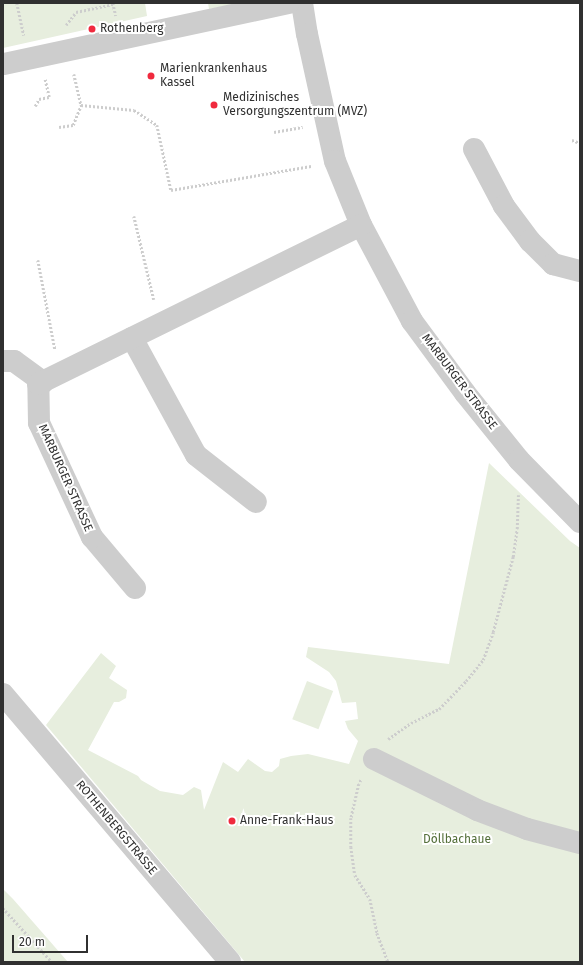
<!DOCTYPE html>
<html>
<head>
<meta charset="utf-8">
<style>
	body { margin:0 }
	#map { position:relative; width:583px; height:965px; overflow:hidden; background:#fff; font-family:"Fira Sans",sans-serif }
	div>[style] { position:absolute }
	.green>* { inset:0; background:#e7eede; transform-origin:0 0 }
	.path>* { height:2.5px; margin-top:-1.25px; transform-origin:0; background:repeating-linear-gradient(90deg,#cdcdcd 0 2px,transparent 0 4px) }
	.minor>* { height:22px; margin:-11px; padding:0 11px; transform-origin:11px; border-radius:11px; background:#cdcdcd }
	.dots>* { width:11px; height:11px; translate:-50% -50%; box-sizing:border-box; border:2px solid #fff; border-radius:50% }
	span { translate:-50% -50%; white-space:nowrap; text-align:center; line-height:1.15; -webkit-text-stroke:4px #fff; paint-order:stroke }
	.poi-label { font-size:12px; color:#303030 }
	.left { translate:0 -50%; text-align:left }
	.street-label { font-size:12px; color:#303030 }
	.park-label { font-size:12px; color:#546f3a }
	.frame { position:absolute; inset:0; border:4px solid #303030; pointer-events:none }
	.scale { position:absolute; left:12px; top:935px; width:76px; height:18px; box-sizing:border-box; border:2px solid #303030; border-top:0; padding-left:5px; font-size:12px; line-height:14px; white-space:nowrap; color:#303030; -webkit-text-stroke:3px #fff; paint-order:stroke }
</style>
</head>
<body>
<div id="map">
	<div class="green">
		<div style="clip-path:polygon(3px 3px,145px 3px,147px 16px,3px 48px)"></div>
		<div style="clip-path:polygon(208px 3px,242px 3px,209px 9px)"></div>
		<div style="clip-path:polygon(489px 463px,570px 541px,580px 548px,580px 962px,245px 962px,46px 725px,101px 653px,116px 666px,109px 678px,127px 690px,126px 698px,119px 702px,114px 702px,88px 750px,138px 776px,141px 780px,160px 791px,183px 795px,194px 787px,201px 790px,204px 810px,223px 762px,238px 772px,248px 759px,265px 771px,272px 772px,279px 766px,280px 759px,291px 756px,308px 754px,349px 764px,358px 741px,348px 729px,345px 721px,358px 719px,356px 702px,342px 703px,336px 681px,329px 672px,306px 657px,308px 647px,449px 664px)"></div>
		<div style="left:307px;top:681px;width:28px;height:41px;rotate:21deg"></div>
		<div style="clip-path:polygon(3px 889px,13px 899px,68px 962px,3px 962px)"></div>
	</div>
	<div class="path">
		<div style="left:17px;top:3px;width:33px;rotate:78deg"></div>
		<div style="left:113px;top:3px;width:13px;rotate:77deg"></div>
		<div style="left:66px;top:25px;width:16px;rotate:-52deg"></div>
		<div style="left:76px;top:12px;width:38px;rotate:-12deg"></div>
		<div style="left:74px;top:74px;width:32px;rotate:77deg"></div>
		<div style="left:81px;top:105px;width:53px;rotate:5.4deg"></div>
		<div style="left:134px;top:110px;width:27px;rotate:33deg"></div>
		<div style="left:157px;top:125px;width:66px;rotate:77.8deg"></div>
		<div style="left:171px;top:190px;width:142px;rotate:-9.7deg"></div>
		<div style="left:35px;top:106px;width:8px;rotate:-60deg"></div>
		<div style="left:39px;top:99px;width:10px;rotate:-11deg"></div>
		<div style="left:49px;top:97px;width:18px;rotate:-103deg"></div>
		<div style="left:59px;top:127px;width:14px;rotate:-8deg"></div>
		<div style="left:73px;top:125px;width:22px;rotate:-68deg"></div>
		<div style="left:274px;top:132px;width:29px;rotate:-10deg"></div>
		<div style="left:572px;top:140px;width:9px;rotate:21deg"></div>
		<div style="left:134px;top:216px;width:86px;rotate:76.6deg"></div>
		<div style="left:38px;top:260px;width:91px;rotate:79.2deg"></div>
		<div style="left:388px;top:739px;width:28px;rotate:-35deg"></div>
		<div style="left:411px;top:723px;width:31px;rotate:-27deg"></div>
		<div style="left:439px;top:709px;width:39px;rotate:-46deg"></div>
		<div style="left:466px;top:681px;width:27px;rotate:-51deg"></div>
		<div style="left:483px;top:660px;width:30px;rotate:-70deg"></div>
		<div style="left:493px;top:632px;width:78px;rotate:-75.1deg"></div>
		<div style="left:513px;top:557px;width:28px;rotate:-82deg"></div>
		<div style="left:517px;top:529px;width:34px;rotate:-88deg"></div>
		<div style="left:361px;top:780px;width:4px;rotate:117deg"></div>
		<div style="left:359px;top:784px;width:35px;rotate:103deg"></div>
		<div style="left:351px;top:818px;width:29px;rotate:90deg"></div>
		<div style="left:351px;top:847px;width:28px;rotate:82deg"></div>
		<div style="left:355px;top:875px;width:28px;rotate:58deg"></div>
		<div style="left:370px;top:899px;width:35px;rotate:78deg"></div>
		<div style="left:377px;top:933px;width:31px;rotate:69deg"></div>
		<div style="left:3px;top:908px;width:73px;rotate:47.8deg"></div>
	</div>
	<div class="minor">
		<div style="left:302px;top:3px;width:31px;rotate:81deg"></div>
		<div style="left:307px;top:34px;width:130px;rotate:77.6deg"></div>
		<div style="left:335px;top:161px;width:69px;rotate:67.9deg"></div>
		<div style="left:361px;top:225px;width:109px;rotate:62deg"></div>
		<div style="left:412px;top:321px;width:89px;rotate:53.6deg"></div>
		<div style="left:465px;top:393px;width:86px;rotate:51.1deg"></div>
		<div style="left:519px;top:460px;width:87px;rotate:45.5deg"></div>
		<div style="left:4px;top:64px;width:291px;rotate:-12.1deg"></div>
		<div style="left:474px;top:149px;width:64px;rotate:62.2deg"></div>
		<div style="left:504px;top:206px;width:44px;rotate:53.4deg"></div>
		<div style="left:530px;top:241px;width:33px;rotate:45deg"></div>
		<div style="left:553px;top:264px;width:28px;rotate:15deg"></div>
		<div style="left:132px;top:338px;width:133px;rotate:61.3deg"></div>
		<div style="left:196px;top:455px;width:76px;rotate:38.1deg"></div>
		<div style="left:3px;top:361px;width:11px"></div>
		<div style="left:14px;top:361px;width:36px;rotate:36deg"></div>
		<div style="left:135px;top:588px;width:67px;rotate:-130.1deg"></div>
		<div style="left:92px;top:537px;width:126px;rotate:-114.9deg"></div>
		<div style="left:39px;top:423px;width:39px;rotate:-91deg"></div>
		<div style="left:38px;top:384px;width:360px;rotate:-26.2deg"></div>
		<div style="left:3px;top:694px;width:351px;rotate:49.7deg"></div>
		<div style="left:374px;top:759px;width:115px;rotate:26.3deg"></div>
		<div style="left:477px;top:810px;width:53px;rotate:20.8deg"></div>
		<div style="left:527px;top:829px;width:55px;rotate:14.8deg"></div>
	</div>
	<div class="dots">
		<div style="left:92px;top:29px;background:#f02a3e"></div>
		<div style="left:151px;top:76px;background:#f02a3e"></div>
		<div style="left:214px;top:105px;background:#f02a3e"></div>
		<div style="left:232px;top:821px;background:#f02a3e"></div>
	</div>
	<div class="poi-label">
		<span class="left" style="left:100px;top:29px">Rothenberg</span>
		<span class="left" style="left:160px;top:76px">Marienkrankenhaus<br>Kassel</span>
		<span class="left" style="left:223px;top:105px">Medizinisches<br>Versorgungszentrum (MVZ)</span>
		<span class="left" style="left:240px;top:821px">Anne-Frank-Haus</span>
	</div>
	<div class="street-label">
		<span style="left:459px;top:382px;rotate:53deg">MARBURGER STRASSE</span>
		<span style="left:65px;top:478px;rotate:66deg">MARBURGER STRASSE</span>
		<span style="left:116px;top:828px;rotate:50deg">ROTHENBERGSTRASSE</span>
	</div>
	<div class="park-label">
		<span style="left:457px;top:840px">Döllbachaue</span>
	</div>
	<div class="frame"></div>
	<div class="scale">20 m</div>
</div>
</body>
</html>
